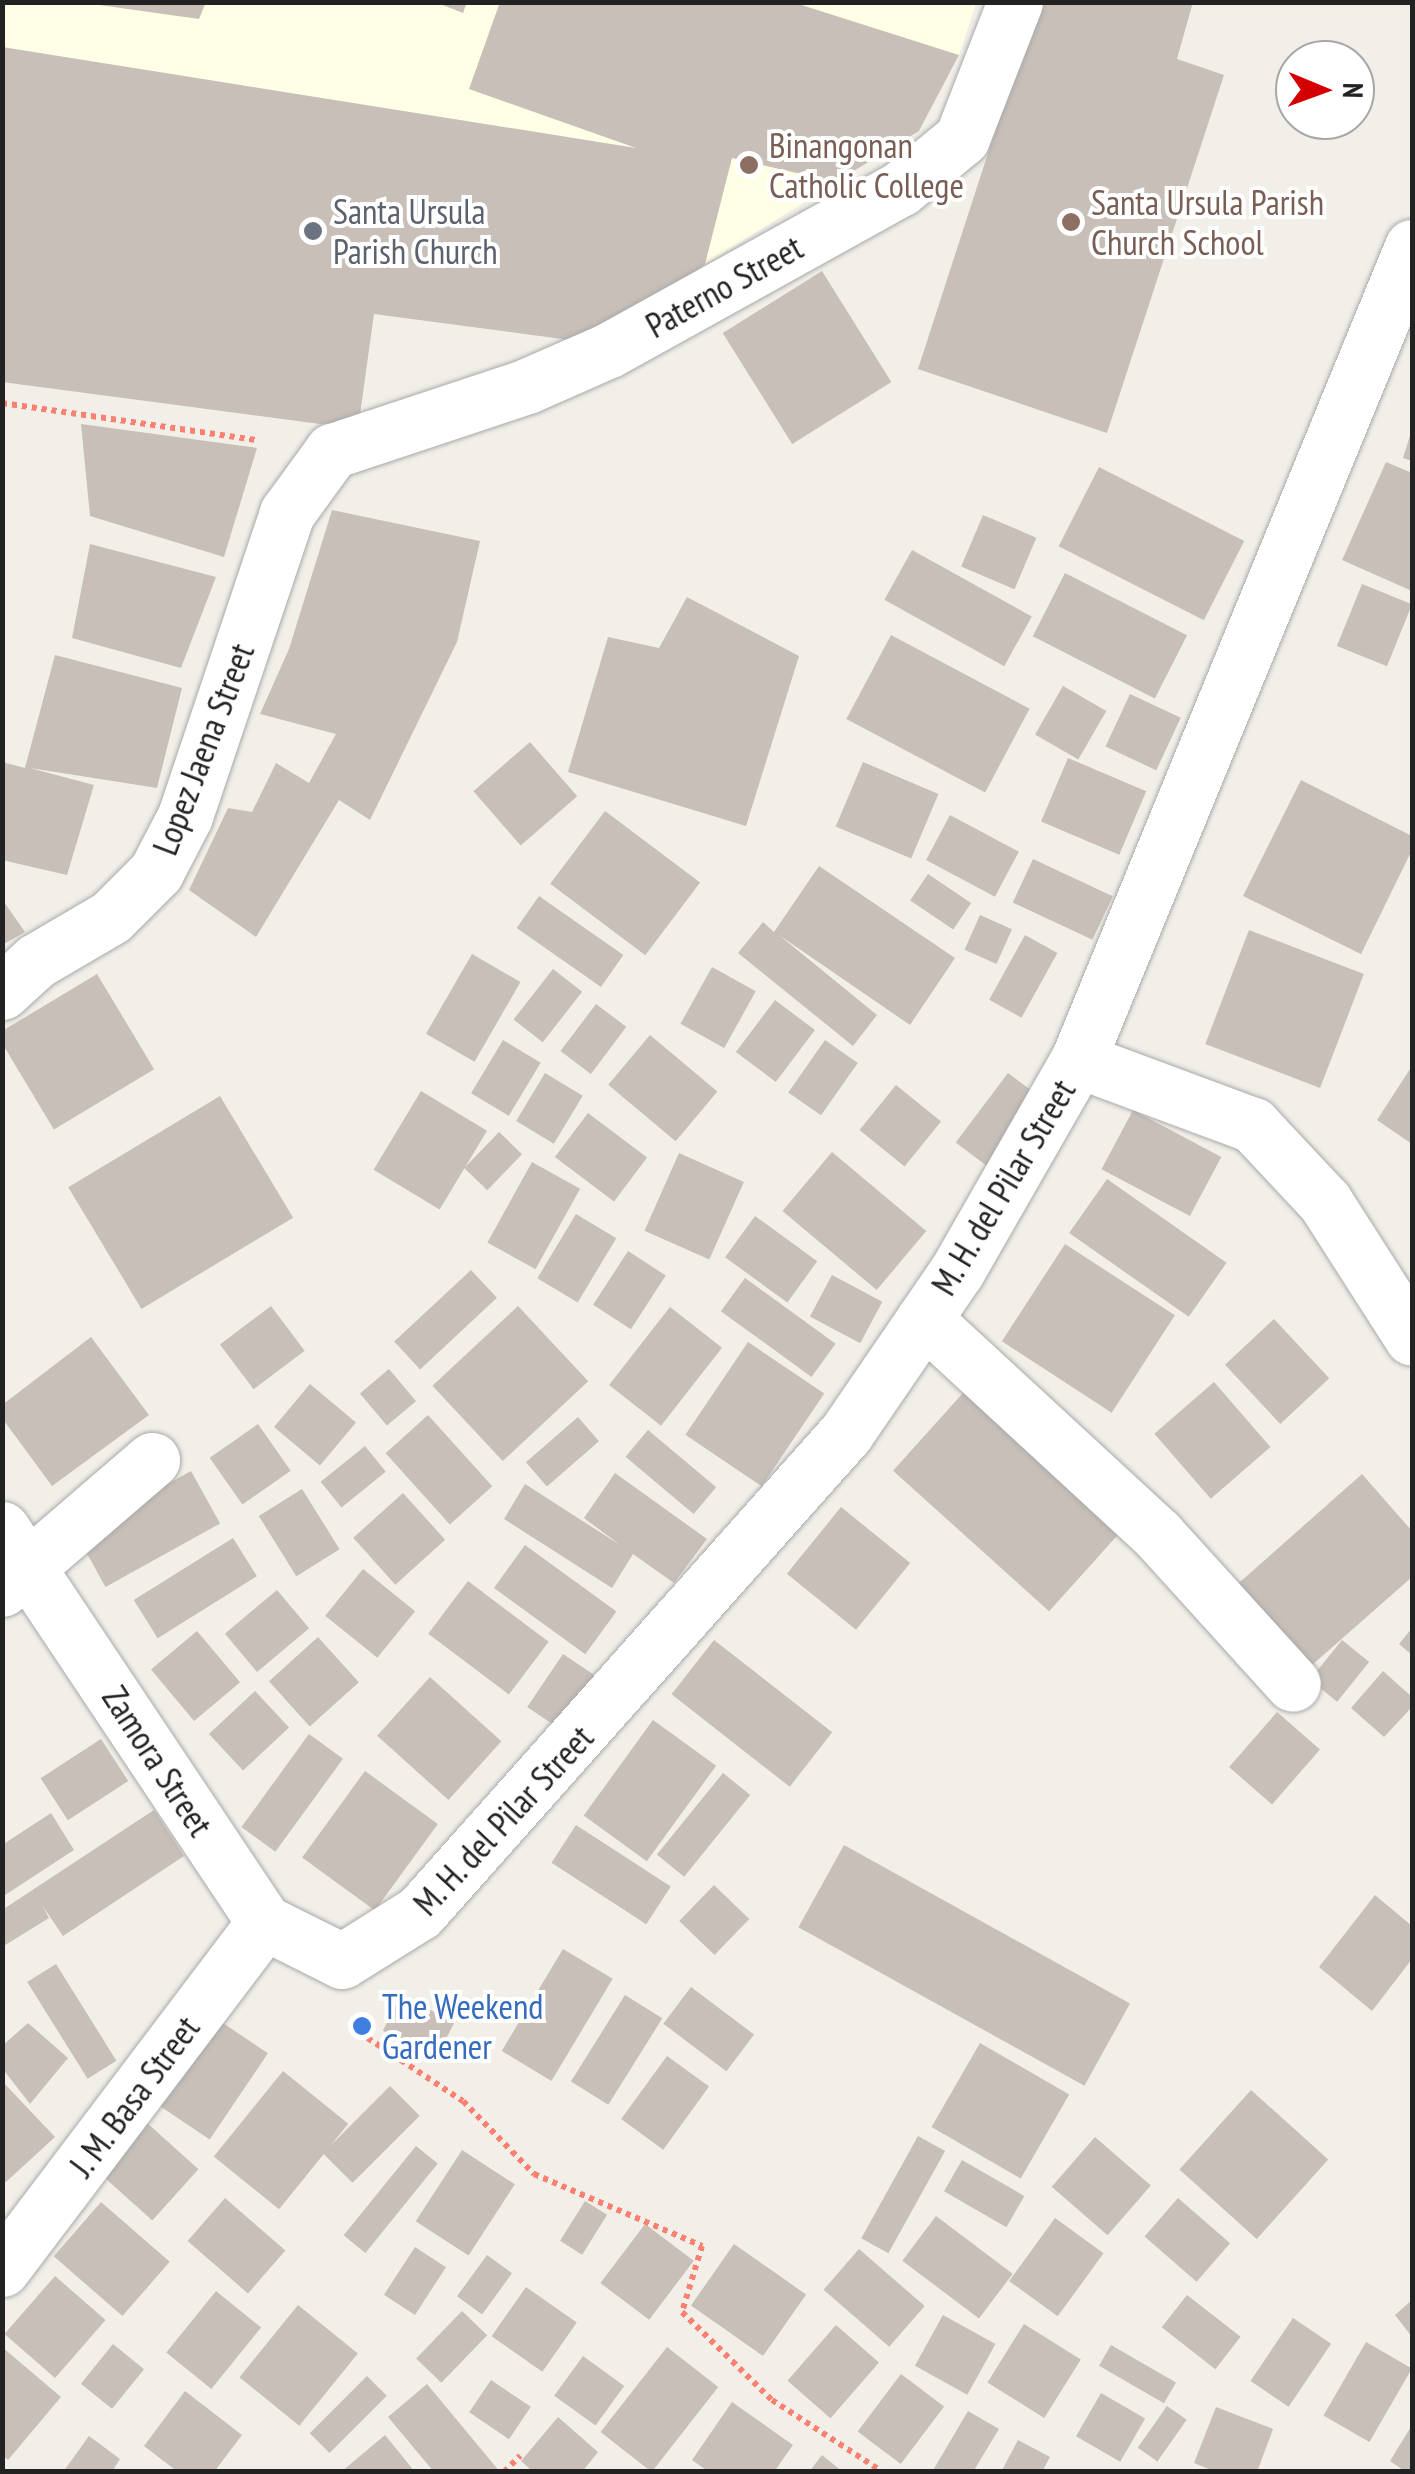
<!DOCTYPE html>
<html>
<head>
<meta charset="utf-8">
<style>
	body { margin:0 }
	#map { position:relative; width:1415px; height:2474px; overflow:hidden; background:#f2efe9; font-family:"PT Sans Narrow",sans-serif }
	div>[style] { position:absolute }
	.education>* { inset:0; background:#ffffe5 }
	.building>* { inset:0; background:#c7bfb8; transform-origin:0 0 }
	.path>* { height:6px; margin-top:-3px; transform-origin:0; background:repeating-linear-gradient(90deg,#fa8072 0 5px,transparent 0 10px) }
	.roads { filter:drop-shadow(0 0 2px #a9a9a9) drop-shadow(0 0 2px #a9a9a9) }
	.minor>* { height:55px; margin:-27.5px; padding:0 27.5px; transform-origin:27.5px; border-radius:27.5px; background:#fff }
	.dots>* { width:28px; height:28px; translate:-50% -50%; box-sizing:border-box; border:5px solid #fff; border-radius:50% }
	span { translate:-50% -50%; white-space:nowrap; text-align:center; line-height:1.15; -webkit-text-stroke:8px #fff; paint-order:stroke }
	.education-label { font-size:35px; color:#785e54 }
	.left { translate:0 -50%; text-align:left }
	.worship-label { font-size:35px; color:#5b616d }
	.street-label { font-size:35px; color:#222 }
	.shop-label { font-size:35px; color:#366cbe }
	.frame { position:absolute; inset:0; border:5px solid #222; pointer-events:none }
	.north { position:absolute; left:1275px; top:40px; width:100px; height:100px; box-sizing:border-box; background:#fff; border:2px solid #a7a7a7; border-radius:50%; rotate:91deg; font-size:28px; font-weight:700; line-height:40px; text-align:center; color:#222 }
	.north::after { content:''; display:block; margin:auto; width:35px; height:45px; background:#d40000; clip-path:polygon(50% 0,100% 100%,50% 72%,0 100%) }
</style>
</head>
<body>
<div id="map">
	<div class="education">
		<div style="clip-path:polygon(2px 3px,976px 3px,959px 55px,919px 131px,705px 264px,607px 345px,635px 148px,3px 47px)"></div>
	</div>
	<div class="building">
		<div style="clip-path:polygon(78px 2px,206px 2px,199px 19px)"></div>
		<div style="clip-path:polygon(435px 2px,467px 2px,463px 13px)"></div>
		<div style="clip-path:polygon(500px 2px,792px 2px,959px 55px,919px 131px,836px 182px,732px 158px,705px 264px,607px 345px,374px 314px,358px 429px,2px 382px,2px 47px,636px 148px,469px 89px)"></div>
		<div style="clip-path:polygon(1037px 2px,1193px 2px,1177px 59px,1224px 75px,1107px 433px,918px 369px)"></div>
		<div style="left:822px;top:271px;width:131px;height:117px;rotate:58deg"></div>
		<div style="clip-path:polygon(81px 424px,257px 448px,224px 557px,90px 516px)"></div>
		<div style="clip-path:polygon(1412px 429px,1412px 461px,1403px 458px)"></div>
		<div style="clip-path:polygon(1386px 462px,1412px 473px,1412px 591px,1342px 560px)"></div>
		<div style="left:1099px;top:467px;width:163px;height:89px;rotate:27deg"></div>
		<div style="clip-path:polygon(332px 510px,480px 541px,457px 642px,370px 820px,339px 800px,256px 937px,189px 890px,228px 808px,252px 812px,276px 763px,309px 783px,336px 734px,260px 714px,289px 649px)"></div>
		<div style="left:983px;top:515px;width:58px;height:56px;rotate:23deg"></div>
		<div style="clip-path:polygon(90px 544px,216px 577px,181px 668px,72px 638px)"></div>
		<div style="left:912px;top:550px;width:137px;height:57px;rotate:29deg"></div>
		<div style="left:1065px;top:573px;width:137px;height:71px;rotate:27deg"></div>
		<div style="left:1362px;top:584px;width:54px;height:67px;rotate:22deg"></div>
		<div style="clip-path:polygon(687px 597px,799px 656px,746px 826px,568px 772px,608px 637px,659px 648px)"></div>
		<div style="left:891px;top:635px;width:157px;height:95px;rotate:28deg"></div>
		<div style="clip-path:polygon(55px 655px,182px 688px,157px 788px,30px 768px,94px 785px,67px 875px,2px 860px,2px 762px,25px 768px)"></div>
		<div style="left:1063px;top:686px;width:50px;height:56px;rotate:30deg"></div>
		<div style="left:1130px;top:694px;width:56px;height:58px;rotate:25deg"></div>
		<div style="left:530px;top:742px;width:72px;height:75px;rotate:49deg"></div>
		<div style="left:1068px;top:758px;width:85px;height:69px;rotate:23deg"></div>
		<div style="left:863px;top:762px;width:82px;height:70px;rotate:23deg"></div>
		<div style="clip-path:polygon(1301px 780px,1412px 836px,1412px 850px,1361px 954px,1243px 896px)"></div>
		<div style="left:605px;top:811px;width:119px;height:91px;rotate:37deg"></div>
		<div style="left:950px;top:815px;width:78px;height:51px;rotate:28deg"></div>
		<div style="left:1033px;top:859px;width:88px;height:48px;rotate:25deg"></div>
		<div style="clip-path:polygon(819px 866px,955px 958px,910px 1025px,779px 935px,877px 1015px,853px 1046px,738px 953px,763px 922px,774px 932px)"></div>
		<div style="left:928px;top:874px;width:52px;height:32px;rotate:34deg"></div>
		<div style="left:539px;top:896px;width:103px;height:39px;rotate:35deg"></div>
		<div style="clip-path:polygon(2px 899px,25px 932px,2px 945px)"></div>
		<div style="left:980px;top:915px;width:35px;height:38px;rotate:24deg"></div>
		<div style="left:1249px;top:930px;width:123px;height:122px;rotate:21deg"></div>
		<div style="left:1025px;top:935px;width:37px;height:74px;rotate:29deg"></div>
		<div style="left:472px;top:954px;width:56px;height:92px;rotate:30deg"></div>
		<div style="left:712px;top:967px;width:50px;height:65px;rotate:29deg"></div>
		<div style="left:553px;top:969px;width:37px;height:64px;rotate:38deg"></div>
		<div style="left:97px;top:974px;width:111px;height:117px;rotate:59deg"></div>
		<div style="left:775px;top:1000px;width:50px;height:65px;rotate:37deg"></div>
		<div style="left:596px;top:1004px;width:38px;height:59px;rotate:37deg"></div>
		<div style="left:650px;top:1035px;width:88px;height:65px;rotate:40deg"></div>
		<div style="left:503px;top:1040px;width:44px;height:62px;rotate:31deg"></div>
		<div style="left:825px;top:1040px;width:40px;height:64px;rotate:35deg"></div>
		<div style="clip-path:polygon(1412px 1066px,1412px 1144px,1377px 1120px)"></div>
		<div style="left:545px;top:1073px;width:44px;height:56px;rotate:31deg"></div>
		<div style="left:1008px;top:1073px;width:45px;height:87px;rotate:37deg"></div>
		<div style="left:896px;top:1085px;width:58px;height:58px;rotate:39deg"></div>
		<div style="left:421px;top:1091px;width:77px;height:92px;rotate:31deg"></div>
		<div style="left:220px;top:1096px;width:142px;height:177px;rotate:59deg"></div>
		<div style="left:1133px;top:1110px;width:100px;height:67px;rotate:28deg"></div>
		<div style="left:588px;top:1113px;width:74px;height:55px;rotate:37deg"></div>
		<div style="left:499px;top:1132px;width:32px;height:50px;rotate:44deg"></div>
		<div style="left:832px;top:1152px;width:123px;height:77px;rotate:40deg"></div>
		<div style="left:679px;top:1153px;width:71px;height:85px;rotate:24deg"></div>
		<div style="left:532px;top:1162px;width:55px;height:92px;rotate:29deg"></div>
		<div style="left:1107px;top:1179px;width:146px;height:66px;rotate:35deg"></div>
		<div style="left:576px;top:1214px;width:47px;height:75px;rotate:31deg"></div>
		<div style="left:755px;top:1216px;width:77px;height:51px;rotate:36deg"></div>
		<div style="left:1065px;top:1244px;width:131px;height:116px;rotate:33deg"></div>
		<div style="left:628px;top:1251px;width:45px;height:64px;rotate:33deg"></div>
		<div style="left:471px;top:1270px;width:38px;height:105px;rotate:47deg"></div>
		<div style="left:832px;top:1275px;width:57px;height:47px;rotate:28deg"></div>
		<div style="left:745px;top:1278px;width:112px;height:41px;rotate:36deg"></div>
		<div style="left:271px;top:1306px;width:56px;height:64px;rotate:53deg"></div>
		<div style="left:518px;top:1306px;width:103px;height:117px;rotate:47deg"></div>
		<div style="left:670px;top:1307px;width:66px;height:99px;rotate:38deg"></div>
		<div style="left:1274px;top:1319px;width:81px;height:67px;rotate:47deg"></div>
		<div style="clip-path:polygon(91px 1337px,149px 1415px,52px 1486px,2px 1418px,2px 1405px)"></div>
		<div style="left:748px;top:1342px;width:92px;height:112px;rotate:34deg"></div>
		<div style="left:389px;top:1369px;width:42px;height:38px;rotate:50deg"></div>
		<div style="left:1214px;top:1382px;width:86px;height:79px;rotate:49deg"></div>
		<div style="left:972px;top:1383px;width:210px;height:118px;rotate:42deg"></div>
		<div style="left:310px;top:1384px;width:60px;height:56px;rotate:40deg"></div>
		<div style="left:428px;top:1415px;width:96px;height:57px;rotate:48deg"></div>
		<div style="left:578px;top:1417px;width:32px;height:69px;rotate:49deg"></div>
		<div style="left:258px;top:1424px;width:57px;height:59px;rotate:55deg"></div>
		<div style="left:648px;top:1430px;width:89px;height:35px;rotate:40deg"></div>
		<div style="left:365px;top:1446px;width:33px;height:57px;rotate:51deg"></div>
		<div style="left:191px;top:1471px;width:60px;height:131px;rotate:61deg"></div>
		<div style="clip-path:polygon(615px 1473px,707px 1539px,674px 1583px,633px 1554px,612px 1588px,504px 1519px,525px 1484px,620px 1545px,584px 1518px)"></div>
		<div style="clip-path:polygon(1362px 1474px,1412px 1531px,1412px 1577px,1303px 1673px,1231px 1590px)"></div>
		<div style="left:302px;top:1489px;width:71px;height:51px;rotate:58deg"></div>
		<div style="left:403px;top:1493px;width:63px;height:67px;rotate:48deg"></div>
		<div style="left:841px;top:1507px;width:89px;height:86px;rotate:39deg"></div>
		<div style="left:233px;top:1538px;width:45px;height:117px;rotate:58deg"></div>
		<div style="left:525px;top:1545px;width:113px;height:53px;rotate:36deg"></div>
		<div style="left:363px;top:1569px;width:67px;height:60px;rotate:39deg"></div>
		<div style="left:468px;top:1581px;width:101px;height:66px;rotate:37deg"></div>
		<div style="left:277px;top:1590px;width:50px;height:68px;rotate:50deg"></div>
		<div style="clip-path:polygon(1412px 1628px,1412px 1655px,1399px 1644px)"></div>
		<div style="left:197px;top:1631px;width:67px;height:60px;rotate:50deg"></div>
		<div style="left:318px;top:1637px;width:61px;height:66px;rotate:48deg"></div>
		<div style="left:714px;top:1640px;width:150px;height:69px;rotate:38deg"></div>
		<div style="left:1342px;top:1640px;width:35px;height:51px;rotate:39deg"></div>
		<div style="left:563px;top:1654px;width:43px;height:64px;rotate:34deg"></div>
		<div style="clip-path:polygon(1383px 1671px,1412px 1697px,1412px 1707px,1384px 1737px,1351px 1708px)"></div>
		<div style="left:430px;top:1677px;width:96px;height:79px;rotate:42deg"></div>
		<div style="left:255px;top:1691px;width:50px;height:63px;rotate:47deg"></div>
		<div style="left:1277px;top:1712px;width:57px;height:73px;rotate:41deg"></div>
		<div style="left:653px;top:1720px;width:78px;height:118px;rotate:36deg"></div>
		<div style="left:309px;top:1734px;width:42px;height:115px;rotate:36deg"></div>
		<div style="left:101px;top:1739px;width:50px;height:72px;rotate:57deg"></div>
		<div style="left:365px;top:1771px;width:90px;height:107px;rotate:36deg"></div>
		<div style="left:723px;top:1773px;width:35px;height:105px;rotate:39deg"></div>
		<div style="clip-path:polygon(154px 1810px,184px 1856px,63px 1936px,42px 1905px,49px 1918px,2px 1947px,2px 1910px)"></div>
		<div style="clip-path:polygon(51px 1813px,74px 1850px,2px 1897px,2px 1845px)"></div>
		<div style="left:576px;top:1825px;width:113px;height:45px;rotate:33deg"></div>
		<div style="left:844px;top:1845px;width:327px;height:94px;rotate:29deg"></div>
		<div style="left:714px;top:1885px;width:49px;height:50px;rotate:44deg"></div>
		<div style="clip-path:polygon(1375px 1895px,1412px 1926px,1412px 1959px,1372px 2011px,1319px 1967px)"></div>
		<div style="left:563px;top:1949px;width:58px;height:119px;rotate:31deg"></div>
		<div style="left:56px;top:1964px;width:114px;height:34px;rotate:58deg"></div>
		<div style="left:691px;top:1987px;width:79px;height:46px;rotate:37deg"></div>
		<div style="left:401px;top:1995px;width:60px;height:40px;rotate:27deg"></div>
		<div style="left:625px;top:1995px;width:44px;height:102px;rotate:32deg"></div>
		<div style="left:214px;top:2017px;width:65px;height:104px;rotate:34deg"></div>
		<div style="clip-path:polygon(28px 2023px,68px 2058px,30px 2104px,2px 2068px,2px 2046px)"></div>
		<div style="left:980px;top:2043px;width:103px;height:97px;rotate:30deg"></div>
		<div style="left:667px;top:2056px;width:52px;height:78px;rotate:36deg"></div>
		<div style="left:283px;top:2071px;width:84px;height:110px;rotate:39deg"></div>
		<div style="clip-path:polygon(2px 2081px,55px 2137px,6px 2182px,2px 2179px)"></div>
		<div style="left:390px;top:2086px;width:42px;height:95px;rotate:45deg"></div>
		<div style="left:1251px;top:2090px;width:104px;height:107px;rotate:42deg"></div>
		<div style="left:136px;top:2113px;width:84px;height:69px;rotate:42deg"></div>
		<div style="left:918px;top:2136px;width:31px;height:117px;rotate:29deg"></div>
		<div style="left:1095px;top:2137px;width:74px;height:66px;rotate:41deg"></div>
		<div style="left:416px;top:2146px;width:28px;height:115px;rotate:39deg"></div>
		<div style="left:462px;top:2150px;width:63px;height:85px;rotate:33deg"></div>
		<div style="left:962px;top:2160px;width:72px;height:36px;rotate:30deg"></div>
		<div style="left:225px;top:2198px;width:80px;height:57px;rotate:41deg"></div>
		<div style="left:1178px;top:2198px;width:69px;height:51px;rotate:41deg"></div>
		<div style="left:585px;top:2201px;width:26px;height:47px;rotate:32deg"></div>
		<div style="left:101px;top:2202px;width:91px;height:72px;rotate:41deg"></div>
		<div style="left:936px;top:2216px;width:96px;height:56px;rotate:37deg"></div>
		<div style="left:1055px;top:2218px;width:60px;height:78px;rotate:36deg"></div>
		<div style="left:645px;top:2224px;width:61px;height:74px;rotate:37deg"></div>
		<div style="left:734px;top:2244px;width:88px;height:75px;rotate:35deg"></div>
		<div style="left:415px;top:2247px;width:37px;height:57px;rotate:33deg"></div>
		<div style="left:859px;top:2249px;width:87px;height:54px;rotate:41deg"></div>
		<div style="left:487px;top:2255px;width:31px;height:51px;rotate:36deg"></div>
		<div style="left:55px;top:2276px;width:67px;height:77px;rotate:41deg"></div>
		<div style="left:526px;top:2287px;width:62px;height:60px;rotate:35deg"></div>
		<div style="left:216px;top:2291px;width:58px;height:79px;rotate:39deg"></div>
		<div style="left:1187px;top:2295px;width:68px;height:41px;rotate:38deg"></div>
		<div style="clip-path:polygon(1412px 2300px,1412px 2337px,1395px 2315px)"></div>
		<div style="left:298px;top:2305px;width:77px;height:93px;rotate:39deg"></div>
		<div style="left:462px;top:2311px;width:35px;height:66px;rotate:44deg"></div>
		<div style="left:943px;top:2315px;width:60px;height:58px;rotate:29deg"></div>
		<div style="left:1293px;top:2318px;width:46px;height:76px;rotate:34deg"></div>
		<div style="left:1024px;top:2324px;width:67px;height:69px;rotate:32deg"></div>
		<div style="left:836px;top:2325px;width:57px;height:74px;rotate:41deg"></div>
		<div style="left:1366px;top:2342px;width:53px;height:85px;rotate:30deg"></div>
		<div style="left:113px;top:2344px;width:40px;height:51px;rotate:39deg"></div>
		<div style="left:1111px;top:2345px;width:75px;height:24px;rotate:30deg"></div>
		<div style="clip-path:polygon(2px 2347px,61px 2397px,8px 2460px,2px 2455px)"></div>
		<div style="left:667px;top:2347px;width:65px;height:108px;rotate:38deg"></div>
		<div style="left:583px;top:2356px;width:51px;height:49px;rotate:36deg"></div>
		<div style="left:901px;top:2374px;width:54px;height:72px;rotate:37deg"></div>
		<div style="left:367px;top:2376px;width:28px;height:81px;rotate:45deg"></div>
		<div style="left:491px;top:2380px;width:48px;height:39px;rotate:34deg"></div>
		<div style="clip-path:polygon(427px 2384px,500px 2472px,434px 2472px,388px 2417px)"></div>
		<div style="clip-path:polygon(185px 2391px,242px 2435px,214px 2472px,178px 2472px,144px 2446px)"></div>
		<div style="left:1101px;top:2393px;width:51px;height:50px;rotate:30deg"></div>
		<div style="clip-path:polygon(732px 2402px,793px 2445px,774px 2472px,709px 2472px,692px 2460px)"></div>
		<div style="left:1167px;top:2406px;width:24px;height:51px;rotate:35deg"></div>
		<div style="clip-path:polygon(1216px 2407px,1273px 2429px,1257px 2472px,1216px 2472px,1194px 2463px)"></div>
		<div style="clip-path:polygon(968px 2411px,999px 2429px,973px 2472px,932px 2472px)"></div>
		<div style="clip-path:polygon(558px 2417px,598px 2452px,582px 2472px,533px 2472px,521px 2461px)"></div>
		<div style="clip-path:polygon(1412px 2425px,1412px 2472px,1406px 2472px,1390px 2461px)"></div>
		<div style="clip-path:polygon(385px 2435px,415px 2472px,341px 2472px)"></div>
		<div style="clip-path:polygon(89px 2436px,120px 2459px,112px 2472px,63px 2472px)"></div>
		<div style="clip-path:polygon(1018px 2440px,1050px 2457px,1042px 2472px,1001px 2472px)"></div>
		<div style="clip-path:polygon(822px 2455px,843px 2472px,809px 2472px)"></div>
	</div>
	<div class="path">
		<div style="left:2px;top:403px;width:257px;rotate:8.3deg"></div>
		<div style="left:351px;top:2027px;width:134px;rotate:33.5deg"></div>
		<div style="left:463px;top:2101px;width:102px;rotate:45.8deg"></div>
		<div style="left:534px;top:2174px;width:183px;rotate:23.2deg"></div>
		<div style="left:702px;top:2246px;width:69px;rotate:106.9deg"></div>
		<div style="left:682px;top:2312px;width:126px;rotate:44.4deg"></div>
		<div style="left:772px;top:2400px;width:132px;rotate:33deg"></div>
		<div style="left:504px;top:2472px;width:23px;rotate:-45deg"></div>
	</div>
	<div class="roads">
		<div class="minor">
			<div style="left:2px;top:992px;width:46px;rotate:-42.4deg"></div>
			<div style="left:36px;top:961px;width:87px;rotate:-30.4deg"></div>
			<div style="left:111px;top:917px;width:64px;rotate:-45deg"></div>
			<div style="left:156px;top:872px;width:63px;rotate:-62.6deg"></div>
			<div style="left:185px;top:816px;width:320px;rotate:-71.4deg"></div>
			<div style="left:287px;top:513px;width:77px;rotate:-54deg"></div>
			<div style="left:332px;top:451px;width:206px;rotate:-18.4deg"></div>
			<div style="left:527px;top:386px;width:90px;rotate:-23.7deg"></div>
			<div style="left:609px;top:350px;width:333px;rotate:-29deg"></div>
			<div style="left:900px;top:189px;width:80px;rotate:-39.4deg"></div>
			<div style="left:962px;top:138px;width:146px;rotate:-68.7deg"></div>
			<div style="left:1078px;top:1060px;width:187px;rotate:20.4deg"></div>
			<div style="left:1253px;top:1125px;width:105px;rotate:46.9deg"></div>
			<div style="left:1325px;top:1202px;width:161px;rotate:57.4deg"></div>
			<div style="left:924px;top:1319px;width:317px;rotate:42.7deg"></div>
			<div style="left:1157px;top:1534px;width:202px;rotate:47.8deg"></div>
			<div style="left:2px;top:1529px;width:472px;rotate:56.3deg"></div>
			<div style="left:264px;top:1922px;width:87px;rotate:26.6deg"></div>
			<div style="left:342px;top:1961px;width:92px;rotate:-32.1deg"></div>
			<div style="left:420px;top:1912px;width:641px;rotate:-48.35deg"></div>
			<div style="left:846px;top:1433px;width:196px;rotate:-55.6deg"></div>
			<div style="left:957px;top:1271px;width:243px;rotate:-60.2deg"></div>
			<div style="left:1078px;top:1060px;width:879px;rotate:-67.67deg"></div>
			<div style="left:2px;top:1589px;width:198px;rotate:-40.7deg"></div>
			<div style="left:2px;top:2269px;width:435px;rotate:-52.9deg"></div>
		</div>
	</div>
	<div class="dots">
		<div style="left:749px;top:165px;background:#8d6e63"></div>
		<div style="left:1071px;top:222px;background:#8d6e63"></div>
		<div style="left:313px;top:231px;background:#6b7280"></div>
		<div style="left:362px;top:2026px;background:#3f7fe0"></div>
	</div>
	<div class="education-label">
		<span class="left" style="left:769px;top:165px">Binangonan<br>Catholic College</span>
		<span class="left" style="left:1091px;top:222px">Santa Ursula Parish<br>Church School</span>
	</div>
	<div class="worship-label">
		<span class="left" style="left:333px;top:231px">Santa Ursula<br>Parish Church</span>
	</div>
	<div class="street-label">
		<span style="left:724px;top:286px;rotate:-29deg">Paterno Street</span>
		<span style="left:203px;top:749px;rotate:-69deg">Lopez Jaena Street</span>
		<span style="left:1003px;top:1187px;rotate:-59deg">M. H. del Pilar Street</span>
		<span style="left:158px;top:1761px;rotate:57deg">Zamora Street</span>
		<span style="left:503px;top:1820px;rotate:-47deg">M. H. del Pilar Street</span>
		<span style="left:134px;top:2096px;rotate:-53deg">J. M. Basa Street</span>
	</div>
	<div class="shop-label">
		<span class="left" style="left:382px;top:2026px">The Weekend<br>Gardener</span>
	</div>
	<div class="frame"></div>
	<div class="north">N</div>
</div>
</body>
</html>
